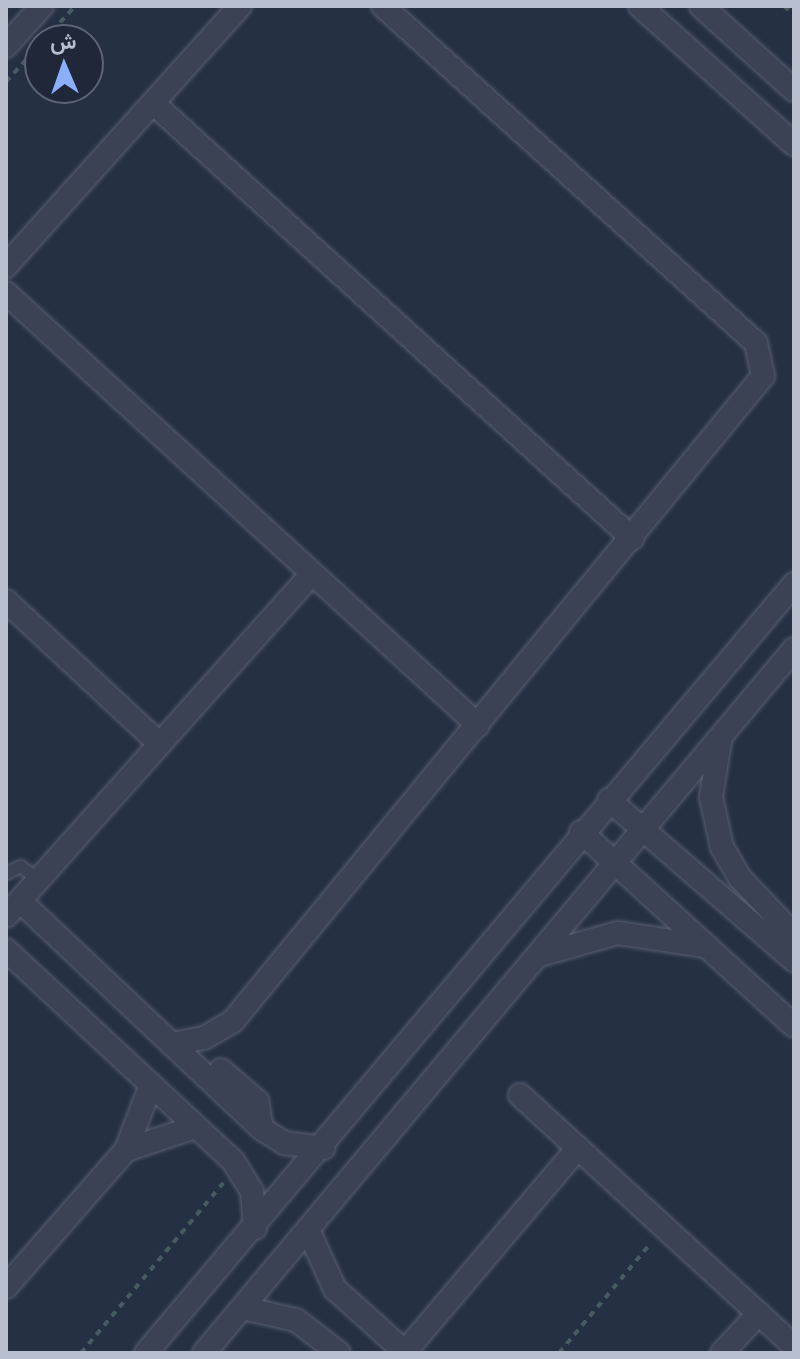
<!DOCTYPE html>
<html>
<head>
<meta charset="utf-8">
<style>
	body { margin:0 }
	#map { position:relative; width:800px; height:1359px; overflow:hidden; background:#253043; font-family:Figtree,Vazirmatn,sans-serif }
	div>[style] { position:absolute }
	.path>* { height:4px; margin-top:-2px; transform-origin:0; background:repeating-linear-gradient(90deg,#465c61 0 6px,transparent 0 12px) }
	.roads { filter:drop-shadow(0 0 2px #586070) drop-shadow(0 0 2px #586070) }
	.service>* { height:11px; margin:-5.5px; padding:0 5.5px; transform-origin:5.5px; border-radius:5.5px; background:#3a4253 }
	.minor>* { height:22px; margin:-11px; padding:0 11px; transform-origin:11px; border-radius:11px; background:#3a4253 }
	span { translate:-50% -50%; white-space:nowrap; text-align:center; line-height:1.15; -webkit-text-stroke:6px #1f2738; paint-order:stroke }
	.frame { position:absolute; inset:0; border:8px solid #b7becd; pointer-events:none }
	.north { position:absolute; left:24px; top:24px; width:80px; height:80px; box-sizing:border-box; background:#1f2738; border:2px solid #5c6374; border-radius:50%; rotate:358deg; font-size:22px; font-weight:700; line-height:32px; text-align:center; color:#b7becd }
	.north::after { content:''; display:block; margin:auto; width:28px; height:36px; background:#8caffd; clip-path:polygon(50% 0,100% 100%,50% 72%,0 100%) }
</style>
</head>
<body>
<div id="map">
	<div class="path">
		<div style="left:784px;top:6px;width:13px;rotate:42deg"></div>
		<div style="left:44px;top:40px;width:46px;rotate:-47.6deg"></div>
		<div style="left:6px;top:82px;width:51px;rotate:-48.2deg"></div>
		<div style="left:81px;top:1353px;width:222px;rotate:-50.1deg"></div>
		<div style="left:559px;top:1353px;width:142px;rotate:-50.1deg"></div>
	</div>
	<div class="roads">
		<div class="service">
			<div style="left:6px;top:873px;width:16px;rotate:-27deg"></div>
			<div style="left:20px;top:866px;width:22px;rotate:36deg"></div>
		</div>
		<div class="minor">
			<div style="left:640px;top:6px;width:207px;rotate:41.9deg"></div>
			<div style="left:701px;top:6px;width:125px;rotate:42.1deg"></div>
			<div style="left:6px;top:46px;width:54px;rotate:-48deg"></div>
			<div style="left:154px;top:104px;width:646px;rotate:42.24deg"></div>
			<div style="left:6px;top:266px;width:350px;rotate:-48deg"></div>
			<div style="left:6px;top:293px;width:640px;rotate:42.47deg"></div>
			<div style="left:6px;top:601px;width:210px;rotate:42.9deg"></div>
			<div style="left:720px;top:741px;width:57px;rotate:99.1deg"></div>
			<div style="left:711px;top:797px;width:51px;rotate:77.6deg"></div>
			<div style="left:722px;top:847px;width:36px;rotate:60deg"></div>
			<div style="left:740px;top:878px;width:79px;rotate:46.5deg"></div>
			<div style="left:609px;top:800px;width:245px;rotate:40.9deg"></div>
			<div style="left:581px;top:832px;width:288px;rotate:42.3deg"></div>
			<div style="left:20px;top:901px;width:332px;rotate:43.3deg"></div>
			<div style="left:262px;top:1129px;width:26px;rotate:32deg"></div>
			<div style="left:284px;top:1143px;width:40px;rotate:7.1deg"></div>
			<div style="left:6px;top:916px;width:459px;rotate:-48.2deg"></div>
			<div style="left:6px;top:950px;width:310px;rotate:42.9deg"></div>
			<div style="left:233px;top:1161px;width:36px;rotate:58deg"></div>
			<div style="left:252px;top:1192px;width:36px;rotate:85deg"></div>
			<div style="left:540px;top:955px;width:81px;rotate:-15.8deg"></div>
			<div style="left:618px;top:933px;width:88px;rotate:8.5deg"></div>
			<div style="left:172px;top:1044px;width:33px;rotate:-11deg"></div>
			<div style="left:204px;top:1038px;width:34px;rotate:-30deg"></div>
			<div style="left:233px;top:1021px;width:835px;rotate:-50.59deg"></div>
			<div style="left:763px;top:376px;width:34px;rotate:-102deg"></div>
			<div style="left:756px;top:343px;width:503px;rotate:-137.9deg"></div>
			<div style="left:221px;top:1070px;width:48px;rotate:40.7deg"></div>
			<div style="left:257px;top:1101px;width:28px;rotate:80deg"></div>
			<div style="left:520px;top:1095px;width:372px;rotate:42.5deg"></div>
			<div style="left:126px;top:1150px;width:73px;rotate:-18.4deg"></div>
			<div style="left:309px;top:1232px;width:63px;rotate:65.5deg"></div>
			<div style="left:335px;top:1289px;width:94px;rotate:42deg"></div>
			<div style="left:6px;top:1287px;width:182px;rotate:-48.8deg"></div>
			<div style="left:126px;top:1150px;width:70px;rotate:-69deg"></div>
			<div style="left:243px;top:1308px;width:54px;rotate:12.8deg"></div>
			<div style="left:296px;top:1320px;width:54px;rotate:37.5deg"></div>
			<div style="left:146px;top:1353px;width:1006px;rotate:-49.88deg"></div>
			<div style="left:204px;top:1353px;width:919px;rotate:-50.03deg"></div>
			<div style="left:404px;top:1353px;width:269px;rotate:-49.7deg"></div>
			<div style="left:722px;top:1353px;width:54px;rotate:-47.2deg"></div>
		</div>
	</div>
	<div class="frame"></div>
	<div class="north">ش</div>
</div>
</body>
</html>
